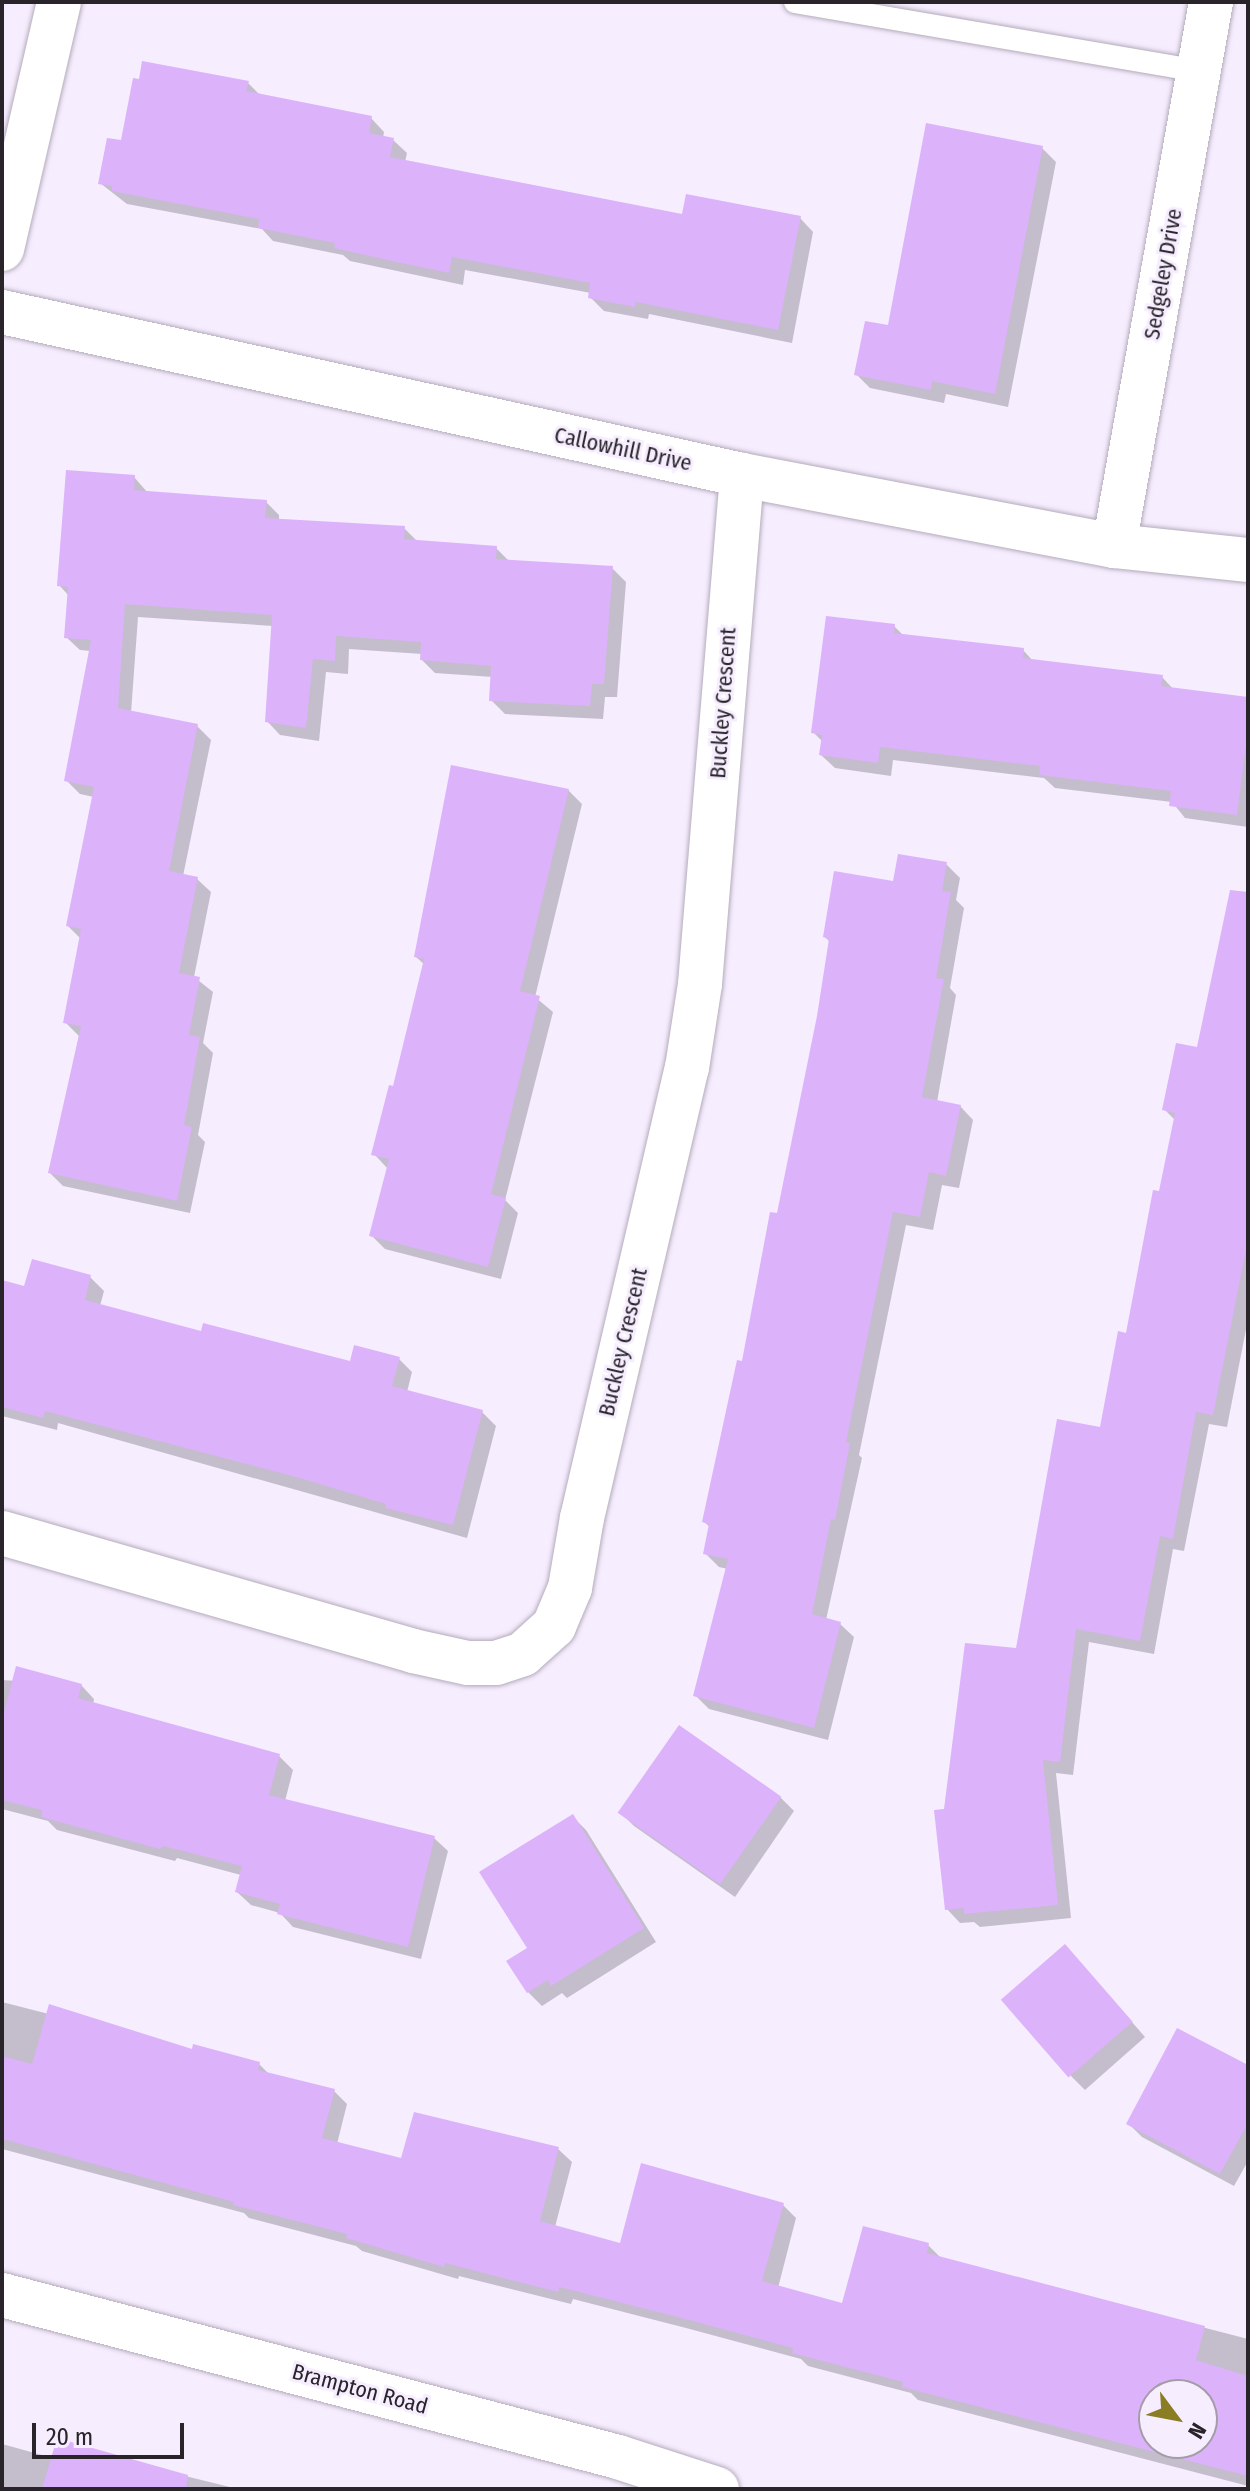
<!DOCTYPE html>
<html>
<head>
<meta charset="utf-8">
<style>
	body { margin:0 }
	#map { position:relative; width:1250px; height:2491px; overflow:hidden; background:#f6edfe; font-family:"Fira Sans Condensed",sans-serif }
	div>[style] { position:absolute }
	.shadow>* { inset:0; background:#0003 }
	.building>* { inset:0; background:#dcb2fa; transform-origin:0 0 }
	.roads { filter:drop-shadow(0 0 2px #b4abbb) drop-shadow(0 0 2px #b4abbb) }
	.lane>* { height:22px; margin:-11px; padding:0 11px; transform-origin:11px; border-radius:11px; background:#fff }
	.street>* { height:44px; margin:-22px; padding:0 22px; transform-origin:22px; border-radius:22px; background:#fff }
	span { translate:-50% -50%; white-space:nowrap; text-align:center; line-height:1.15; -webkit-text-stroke:6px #f6edfe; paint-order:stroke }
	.street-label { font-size:22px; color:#28242a }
	.frame { position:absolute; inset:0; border:4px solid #28242a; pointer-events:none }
	.north { position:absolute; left:1138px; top:2379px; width:80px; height:80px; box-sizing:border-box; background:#f6edfe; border:2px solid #a49da9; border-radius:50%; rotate:122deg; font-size:22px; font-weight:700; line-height:32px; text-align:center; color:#28242a }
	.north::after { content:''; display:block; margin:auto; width:28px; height:36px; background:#8b7d24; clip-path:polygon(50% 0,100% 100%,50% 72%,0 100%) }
	.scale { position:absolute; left:32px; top:2423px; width:152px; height:36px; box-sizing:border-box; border:4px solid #28242a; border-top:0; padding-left:10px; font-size:24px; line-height:28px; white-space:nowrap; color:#28242a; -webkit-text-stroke:6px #f6edfe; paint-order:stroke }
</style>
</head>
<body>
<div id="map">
	<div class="shadow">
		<div style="clip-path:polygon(248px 83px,261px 96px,371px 118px,384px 132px,383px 138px,393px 140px,407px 153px,405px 162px,683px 216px,800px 218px,813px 232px,792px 343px,649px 314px,648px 319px,604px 311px,590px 297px,591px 293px,465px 270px,463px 285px,350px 261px,343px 255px,273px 241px,262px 229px,127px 204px,100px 183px,123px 143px)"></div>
		<div style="clip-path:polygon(1042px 148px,1056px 162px,1008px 407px,946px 394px,944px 403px,870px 388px,856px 374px,890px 327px)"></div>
		<div style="clip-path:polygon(134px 477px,148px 493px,266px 502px,279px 515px,279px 521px,404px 528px,418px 542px,496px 548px,510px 562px,612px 568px,626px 582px,617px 697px,605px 697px,603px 719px,505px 714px,491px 700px,493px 677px,435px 673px,422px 660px,422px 654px,349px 649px,348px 674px,326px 672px,319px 741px,280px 735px,267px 721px,273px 626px,138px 617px,131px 713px,197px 726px,211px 740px,183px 876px,197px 879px,211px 892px,194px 977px,213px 992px,203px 1043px,213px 1053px,198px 1135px,205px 1142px,190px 1213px,63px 1186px,50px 1173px,79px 1036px,65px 1022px,81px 939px,68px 926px,94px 797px,80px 794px,66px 780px,91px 651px,80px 650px,66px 637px,69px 596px,59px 585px)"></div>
		<div style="clip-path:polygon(894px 626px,904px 636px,1023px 650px,1034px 662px,1162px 677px,1174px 690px,1248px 699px,1248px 827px,1185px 818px,1172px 802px,1055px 788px,1044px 778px,893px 760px,891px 776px,835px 768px,821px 755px,823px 742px,813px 732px)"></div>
		<div style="clip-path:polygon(568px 790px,582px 804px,535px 997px,553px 1012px,505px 1200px,518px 1213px,501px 1279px,385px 1249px,371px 1235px,388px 1169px,374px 1154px,394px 1089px,425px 965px,416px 957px)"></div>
		<div style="clip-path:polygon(946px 864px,960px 878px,956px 900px,964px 908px,950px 988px,956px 995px,937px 1102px,960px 1106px,973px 1120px,959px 1188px,942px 1185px,933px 1230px,906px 1225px,859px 1455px,862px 1458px,826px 1620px,840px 1624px,854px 1637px,828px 1740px,709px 1709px,695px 1695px,728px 1569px,719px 1567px,705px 1553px,710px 1527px,704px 1522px,779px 1215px,819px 1016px,831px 943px,825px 937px,894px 883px)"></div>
		<div style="clip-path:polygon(1248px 927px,1248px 1319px,1227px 1427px,1209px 1424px,1184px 1551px,1173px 1549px,1154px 1654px,1089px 1642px,1073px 1775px,1056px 1773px,1071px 1918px,980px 1927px,974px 1922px,960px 1923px,947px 1909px,946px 1811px,1017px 1650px,1101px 1430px,1128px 1335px,1175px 1120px,1164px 1109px,1198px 1050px)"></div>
		<div style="clip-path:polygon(90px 1277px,104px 1291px,100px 1306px,202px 1333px,352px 1363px,398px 1358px,412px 1372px,407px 1392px,482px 1412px,496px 1426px,467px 1538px,58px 1423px,57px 1430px,2px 1416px,2px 1304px,25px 1288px)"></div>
		<div style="clip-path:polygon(2px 1680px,81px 1685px,94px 1699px,93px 1705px,279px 1756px,293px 1770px,285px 1801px,434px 1838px,448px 1851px,421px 1959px,293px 1927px,280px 1913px,251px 1905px,237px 1892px,241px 1875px,177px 1858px,175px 1861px,57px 1830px,48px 1821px,2px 1809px)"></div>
		<div style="clip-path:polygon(679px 1727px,781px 1798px,794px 1811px,735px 1897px,634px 1826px,620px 1812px)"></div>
		<div style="clip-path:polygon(573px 1817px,586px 1830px,656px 1942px,567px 1998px,562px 1993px,542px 2006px,528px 1992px,530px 1949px)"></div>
		<div style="clip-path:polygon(1079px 1961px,1145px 2037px,1085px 2090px,1071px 2076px)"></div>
		<div style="clip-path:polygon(evenodd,2px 2002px,193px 2051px,259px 2064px,270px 2075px,334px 2091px,347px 2104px,337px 2144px,402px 2161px,558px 2149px,572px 2162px,555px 2227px,622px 2246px,783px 2205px,796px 2218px,778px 2288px,844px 2306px,928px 2245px,943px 2260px,1248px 2339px,1248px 2486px,918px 2400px,911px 2393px,808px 2366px,801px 2359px,686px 2328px,573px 2299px,571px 2304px,459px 2276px,458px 2279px,362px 2251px,356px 2246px,249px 2218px,244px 2213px,2px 2149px,2px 2002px,1154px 2395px,1202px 2395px,1202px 2443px,1154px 2443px,1154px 2395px)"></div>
		<div style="clip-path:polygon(1248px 2068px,1248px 2161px,1234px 2186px,1142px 2137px,1129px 2124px)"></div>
		<div style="clip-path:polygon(2px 2444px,53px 2458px,116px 2459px,238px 2489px,2px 2489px)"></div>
	</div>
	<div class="building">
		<div style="clip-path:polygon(142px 61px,249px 81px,246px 91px,372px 116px,369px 133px,394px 138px,390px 157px,682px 214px,686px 194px,801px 216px,778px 330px,636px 302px,635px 307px,588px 298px,590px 283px,452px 257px,449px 273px,401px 263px,334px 248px,335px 243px,258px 228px,259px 219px,112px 191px,112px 186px,98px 184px,107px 138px,121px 140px,133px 78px,139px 79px)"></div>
		<div style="clip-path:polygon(926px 123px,1043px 146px,995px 394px,932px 381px,931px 390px,854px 375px,865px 321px,888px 325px)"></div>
		<div style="clip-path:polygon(66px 470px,135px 475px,134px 490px,267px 500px,265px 518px,405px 526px,404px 539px,497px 546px,496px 559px,613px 566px,604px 684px,592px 684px,590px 706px,489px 701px,491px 666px,420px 660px,421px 642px,336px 636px,335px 661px,313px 659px,306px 728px,265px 722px,272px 615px,125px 604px,118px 708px,198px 724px,169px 871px,198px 877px,179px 973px,200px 977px,189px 1035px,200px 1037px,184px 1125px,192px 1127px,177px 1201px,48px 1173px,81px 1026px,63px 1023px,81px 929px,66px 926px,94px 787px,64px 781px,91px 640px,64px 638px,68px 587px,57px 586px)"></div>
		<div style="clip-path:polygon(826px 616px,895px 624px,894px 633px,1024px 648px,1023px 658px,1163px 675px,1161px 686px,1248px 697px,1248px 730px,1237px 815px,1169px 806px,1171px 791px,1039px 775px,1040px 766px,880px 747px,878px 763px,819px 755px,822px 735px,811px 733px)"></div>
		<div style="clip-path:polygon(451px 765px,569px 789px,520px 991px,540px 996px,491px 1194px,506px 1198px,488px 1267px,369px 1236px,389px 1159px,371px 1155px,389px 1085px,393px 1086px,424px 959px,414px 957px)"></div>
		<div style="clip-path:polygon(898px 854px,947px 862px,942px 891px,951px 892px,936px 978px,944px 979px,922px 1097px,961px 1105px,946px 1176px,929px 1172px,920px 1217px,893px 1212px,846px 1442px,850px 1443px,835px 1520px,831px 1519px,812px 1614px,841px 1622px,814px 1728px,693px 1696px,728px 1559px,703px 1554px,709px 1524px,702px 1522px,737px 1360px,742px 1361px,770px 1212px,777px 1213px,817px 1016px,829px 939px,823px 937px,834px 871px,893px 881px)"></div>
		<div style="clip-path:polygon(1230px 890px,1248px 892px,1248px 1240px,1213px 1415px,1196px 1412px,1173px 1539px,1160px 1536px,1140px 1641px,1076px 1629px,1060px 1762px,1043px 1760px,1058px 1905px,964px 1914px,964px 1908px,945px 1910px,934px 1810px,944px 1809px,965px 1643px,1016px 1648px,1057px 1419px,1100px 1427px,1118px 1331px,1126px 1333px,1153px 1190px,1159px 1191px,1175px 1113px,1162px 1110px,1176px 1043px,1197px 1047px)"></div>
		<div style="clip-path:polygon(32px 1259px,91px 1275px,85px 1300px,201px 1331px,203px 1323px,350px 1361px,354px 1345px,400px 1357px,392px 1386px,483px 1410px,453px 1525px,385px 1508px,386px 1504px,296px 1477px,45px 1411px,43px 1418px,2px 1407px,2px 1280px,24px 1286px)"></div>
		<div style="clip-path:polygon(16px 1666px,82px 1684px,78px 1698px,280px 1754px,269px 1795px,435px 1836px,408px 1947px,277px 1914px,280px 1904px,235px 1892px,242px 1866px,163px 1846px,160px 1849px,41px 1817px,42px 1810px,2px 1800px,2px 1720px)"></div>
		<div style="left:679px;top:1725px;width:125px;height:107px;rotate:35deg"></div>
		<div style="clip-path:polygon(573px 1814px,644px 1928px,551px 1986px,548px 1980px,527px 1993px,506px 1961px,527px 1948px,479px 1872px)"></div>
		<div style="left:1065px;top:1944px;width:103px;height:85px;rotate:49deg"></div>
		<div style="clip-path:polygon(evenodd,49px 2004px,192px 2049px,193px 2044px,260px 2062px,258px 2070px,335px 2089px,322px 2138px,401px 2158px,414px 2112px,559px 2147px,540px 2221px,620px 2243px,641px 2163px,784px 2203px,762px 2281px,842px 2303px,863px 2226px,929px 2243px,927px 2253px,1205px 2326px,1196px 2360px,1248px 2376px,1248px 2476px,902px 2387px,903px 2382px,792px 2353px,793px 2348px,670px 2315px,559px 2287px,558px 2292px,445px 2263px,444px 2267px,346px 2238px,347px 2234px,233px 2205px,234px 2202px,2px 2139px,2px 2056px,32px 2064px,49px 2004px,1154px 2395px,1202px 2395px,1202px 2443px,1154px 2443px,1154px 2395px)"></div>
		<div style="clip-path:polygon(1177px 2028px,1248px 2065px,1248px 2123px,1220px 2174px,1126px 2124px)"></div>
		<div style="clip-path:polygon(57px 2438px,188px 2475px,186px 2489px,42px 2489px)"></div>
	</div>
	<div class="roads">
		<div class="lane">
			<div style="left:795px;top:2px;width:410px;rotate:9.7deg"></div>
		</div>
		<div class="street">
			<div style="left:2px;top:249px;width:253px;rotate:-77deg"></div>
			<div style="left:2px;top:312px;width:758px;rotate:12.42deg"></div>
			<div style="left:742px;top:475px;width:379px;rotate:10.8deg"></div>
			<div style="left:1114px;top:546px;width:135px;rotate:6deg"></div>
			<div style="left:1114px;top:546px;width:553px;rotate:-79.89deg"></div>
			<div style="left:2px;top:1533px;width:428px;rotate:16deg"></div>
			<div style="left:413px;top:1651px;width:56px;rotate:12.3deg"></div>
			<div style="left:468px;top:1663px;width:28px"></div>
			<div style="left:496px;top:1663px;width:28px;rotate:-18deg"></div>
			<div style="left:523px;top:1654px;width:42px;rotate:-42.1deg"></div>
			<div style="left:554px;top:1626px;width:41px;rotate:-67.2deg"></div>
			<div style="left:570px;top:1588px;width:71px;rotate:-80.3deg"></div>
			<div style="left:582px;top:1518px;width:462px;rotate:-76.9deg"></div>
			<div style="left:687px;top:1068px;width:85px;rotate:-81.2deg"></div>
			<div style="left:700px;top:984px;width:511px;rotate:-85.28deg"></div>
			<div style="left:2px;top:2295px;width:637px;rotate:14.73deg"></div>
			<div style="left:618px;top:2457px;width:104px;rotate:17.9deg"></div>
		</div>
	</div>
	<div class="street-label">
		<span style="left:1163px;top:274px;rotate:-80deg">Sedgeley Drive</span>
		<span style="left:623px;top:449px;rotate:12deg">Callowhill Drive</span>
		<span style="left:723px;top:703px;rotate:-86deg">Buckley Crescent</span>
		<span style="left:623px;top:1342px;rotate:-77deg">Buckley Crescent</span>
		<span style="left:360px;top:2389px;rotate:15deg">Brampton Road</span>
	</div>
	<div class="frame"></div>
	<div class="north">N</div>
	<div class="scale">20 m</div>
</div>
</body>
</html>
